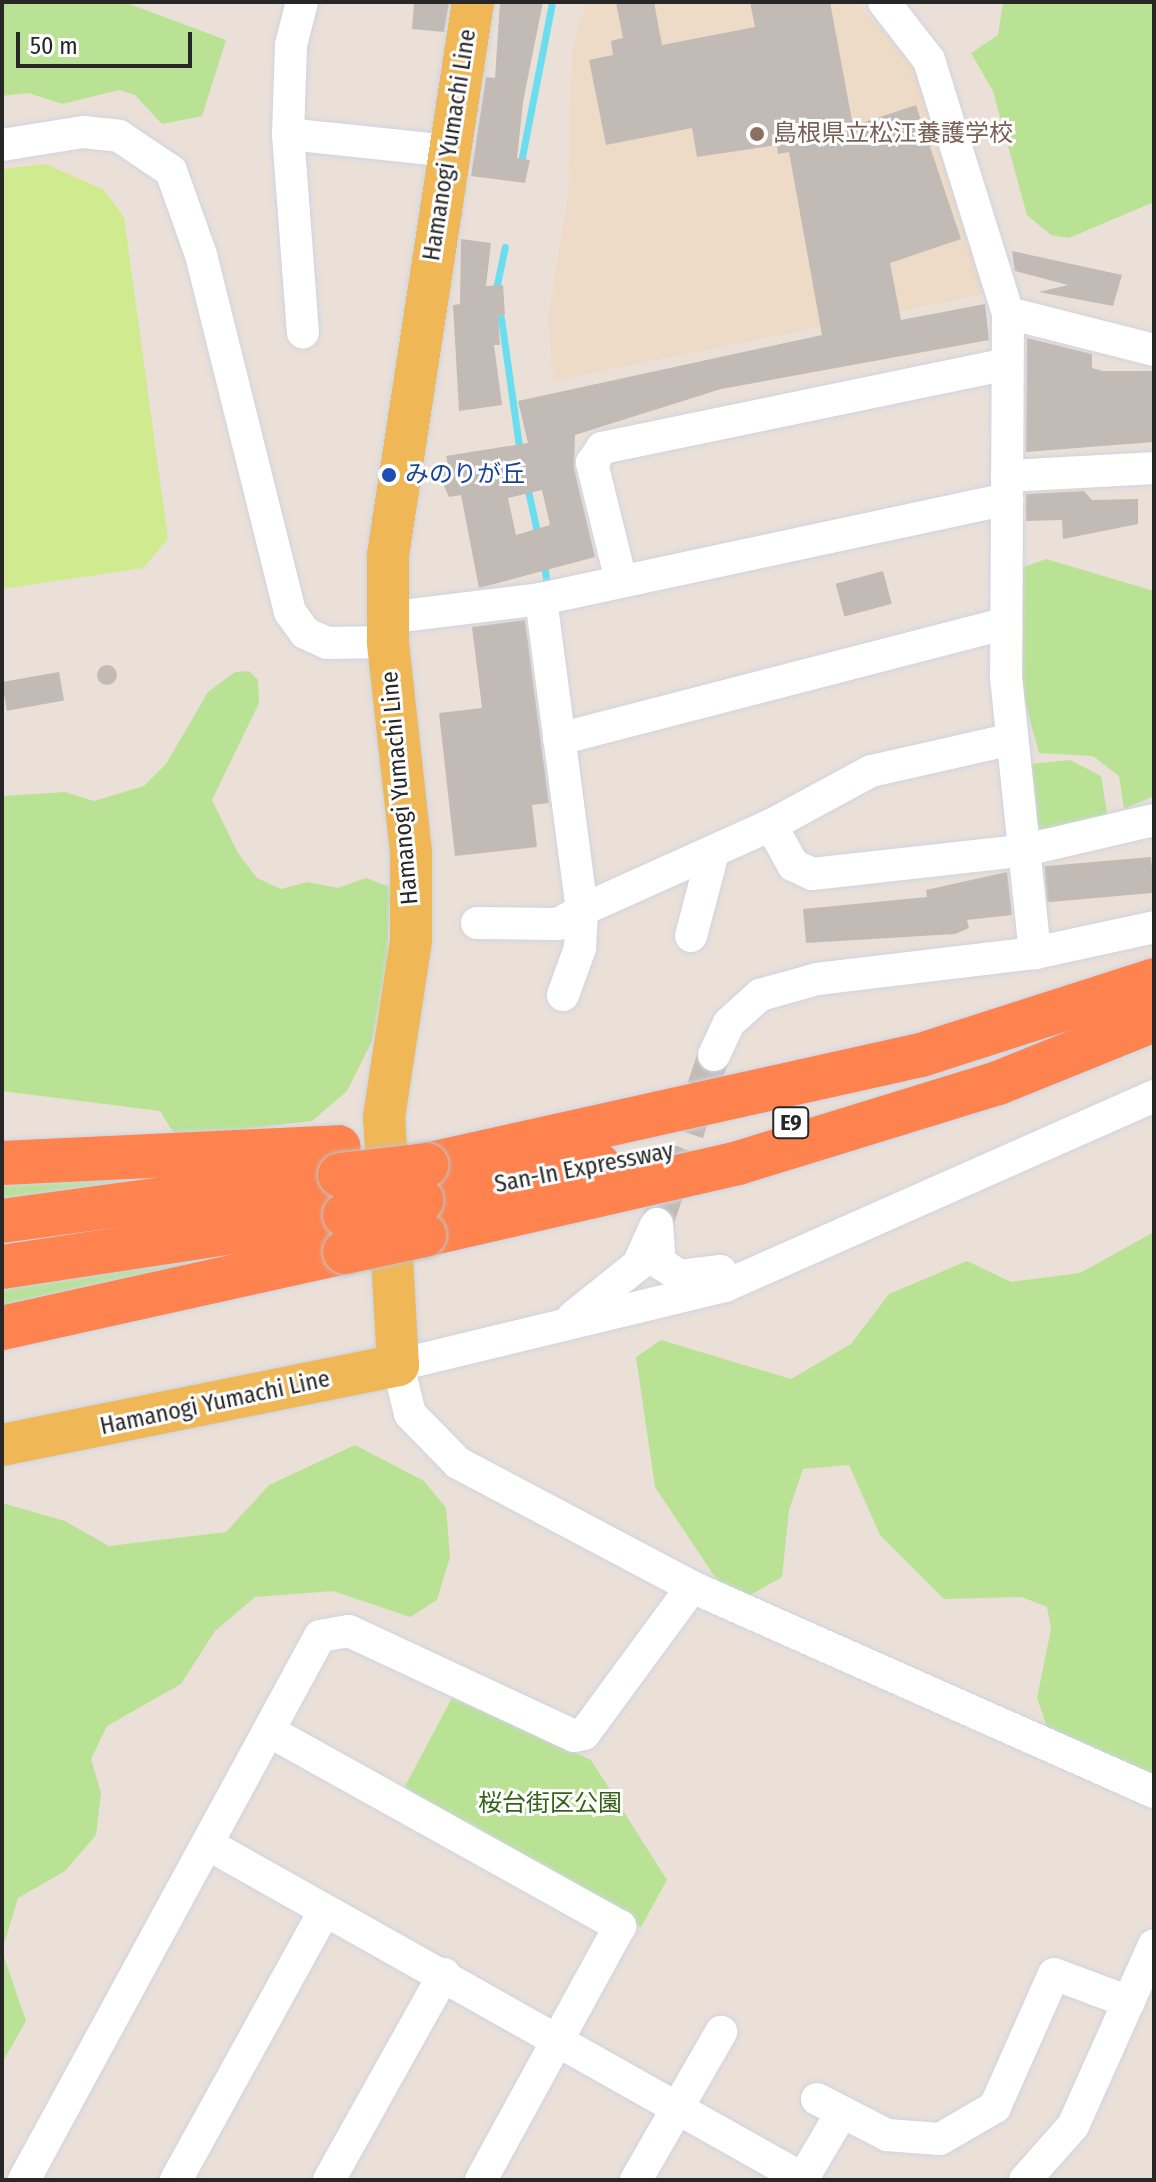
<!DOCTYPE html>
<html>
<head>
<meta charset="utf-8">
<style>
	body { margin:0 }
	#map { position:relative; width:1156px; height:2182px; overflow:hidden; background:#eae0d8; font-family:"Fira Sans Condensed","Noto Sans JP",sans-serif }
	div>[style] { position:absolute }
	.education>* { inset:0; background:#eddbc7 }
	.green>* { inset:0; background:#b9e294 }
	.pitch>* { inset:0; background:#d0ea8f }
	.stream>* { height:7px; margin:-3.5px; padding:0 3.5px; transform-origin:3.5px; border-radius:3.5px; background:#6adeee }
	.building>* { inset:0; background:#c2bab5; transform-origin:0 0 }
	.round { border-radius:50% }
	.minor-tunnel>* { height:32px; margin-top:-16px; transform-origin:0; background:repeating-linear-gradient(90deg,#c3bbb5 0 32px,transparent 0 48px) }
	.roads { filter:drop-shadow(0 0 2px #ced4e1) drop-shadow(0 0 2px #ced4e1) }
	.minor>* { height:32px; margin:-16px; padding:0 16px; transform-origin:16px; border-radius:16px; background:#fff }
	.major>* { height:42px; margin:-21px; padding:0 21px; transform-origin:21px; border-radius:21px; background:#f0b757 }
	.highway>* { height:44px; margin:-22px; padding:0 22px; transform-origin:22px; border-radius:22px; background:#fe834f }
	.bridges { filter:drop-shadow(0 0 2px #c3c3c3) drop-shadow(0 0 2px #c3c3c3) }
	.highway-bridge>* { height:44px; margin:-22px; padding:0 22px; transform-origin:22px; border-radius:22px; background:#fe834f }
	.dots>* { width:22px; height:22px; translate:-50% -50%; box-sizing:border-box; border:4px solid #fff; border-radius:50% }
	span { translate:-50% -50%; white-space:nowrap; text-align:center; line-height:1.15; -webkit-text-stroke:6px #fff; paint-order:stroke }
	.shield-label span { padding:2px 6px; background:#fff; border:2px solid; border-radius:6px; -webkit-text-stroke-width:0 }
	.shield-label { font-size:22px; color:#272727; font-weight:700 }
	.education-label { font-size:24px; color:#785e54 }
	.left { translate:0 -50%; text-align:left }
	.street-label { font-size:24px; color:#272727 }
	.transit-label { font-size:24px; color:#164399 }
	.park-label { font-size:24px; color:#336319 }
	.frame { position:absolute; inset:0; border:4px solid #272727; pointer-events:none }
	.scale { position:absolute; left:16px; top:32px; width:176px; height:36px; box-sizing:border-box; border:4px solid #272727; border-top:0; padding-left:10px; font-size:24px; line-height:28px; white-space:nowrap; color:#272727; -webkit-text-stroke:6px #fff; paint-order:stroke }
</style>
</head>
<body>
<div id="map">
	<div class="education">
		<div style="clip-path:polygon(586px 2px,854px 2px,925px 73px,991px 293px,553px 381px,548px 318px,568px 196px,572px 51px)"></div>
	</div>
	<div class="green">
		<div style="clip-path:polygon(2px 2px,124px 2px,226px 40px,202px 116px,162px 124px,135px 95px,119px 90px,62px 104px,29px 93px,2px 96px)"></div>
		<div style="clip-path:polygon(1003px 2px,1154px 2px,1154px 202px,1069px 238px,1051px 235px,1027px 215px,993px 91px,971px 53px,998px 35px)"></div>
		<div style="clip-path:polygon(1046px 559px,1154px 591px,1154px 796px,1124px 809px,1119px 776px,1093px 756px,1039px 753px,1021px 688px,1021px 568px)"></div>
		<div style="clip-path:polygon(249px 671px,258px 680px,259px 703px,212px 800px,238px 853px,257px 878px,281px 889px,307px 882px,338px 888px,366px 878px,390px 887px,387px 963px,372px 1041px,347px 1091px,312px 1121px,176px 1137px,160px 1111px,2px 1091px,2px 796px,65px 792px,94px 801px,144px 786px,166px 764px,208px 692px,235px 672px)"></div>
		<div style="clip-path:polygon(1070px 760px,1101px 776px,1108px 819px,1045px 831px,1035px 824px,1030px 764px)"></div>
		<div style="clip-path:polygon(224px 1171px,2px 1204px,2px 1173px)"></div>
		<div style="clip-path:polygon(1154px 1232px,1154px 1778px,1048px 1730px,1037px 1698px,1051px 1629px,1047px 1607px,1022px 1597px,944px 1599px,880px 1535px,849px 1465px,803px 1469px,789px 1510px,782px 1577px,747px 1597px,721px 1586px,655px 1487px,636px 1357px,661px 1340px,791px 1379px,851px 1344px,889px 1294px,967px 1261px,1011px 1282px,1080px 1273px)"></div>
		<div style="clip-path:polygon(320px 1243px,2px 1315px,2px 1284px,41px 1274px)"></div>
		<div style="clip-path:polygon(355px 1445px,424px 1481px,446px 1508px,450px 1557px,437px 1600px,410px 1617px,333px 1591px,255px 1597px,215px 1631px,181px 1684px,107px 1726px,91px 1759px,101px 1793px,96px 1835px,65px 1871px,18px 1898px,2px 1951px,26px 2021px,2px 2063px,2px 1503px,65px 1521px,109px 1546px,226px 1532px,269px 1485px)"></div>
		<div style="clip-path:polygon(453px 1696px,591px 1760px,667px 1880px,641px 1927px,403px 1790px)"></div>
	</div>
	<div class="pitch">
		<div style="clip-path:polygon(46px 164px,104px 190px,124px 217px,168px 539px,143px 568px,2px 589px,2px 169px)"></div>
	</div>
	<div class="stream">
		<div style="left:522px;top:157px;width:158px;rotate:-79deg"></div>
		<div style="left:497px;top:284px;width:38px;rotate:-78deg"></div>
		<div style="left:501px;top:318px;width:137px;rotate:82deg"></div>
		<div style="left:527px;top:486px;width:51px;rotate:77.6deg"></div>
		<div style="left:544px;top:564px;width:21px;rotate:82deg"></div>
	</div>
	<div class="building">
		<div style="clip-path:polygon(414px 2px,449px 3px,444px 32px,412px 29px)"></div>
		<div style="clip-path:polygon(500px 2px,543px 2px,523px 102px,517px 158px,530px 160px,525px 183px,471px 176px,486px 77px,495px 78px)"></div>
		<div style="clip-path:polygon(evenodd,616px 2px,654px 2px,662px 45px,755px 27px,750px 2px,830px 2px,853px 126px,916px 105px,961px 239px,890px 263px,901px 320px,985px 304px,989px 340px,721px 389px,575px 435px,574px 468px,595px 557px,479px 588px,461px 495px,449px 497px,436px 468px,448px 465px,446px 456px,528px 443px,518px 401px,822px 335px,789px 152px,778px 154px,777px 145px,697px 157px,692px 128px,606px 145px,589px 60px,613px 55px,611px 41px,623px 38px,616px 2px,542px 490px,550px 525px,516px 535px,508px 498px,542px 490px)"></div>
		<div style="clip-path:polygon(461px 239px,491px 243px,486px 286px,503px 285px,505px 315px,498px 316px,500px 345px,494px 345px,502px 405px,459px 411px,453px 305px,460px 304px)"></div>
		<div style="clip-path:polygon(1012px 251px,1122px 275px,1113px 306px,1039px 292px,1068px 285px,1015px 271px)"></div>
		<div style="clip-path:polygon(1027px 338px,1092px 354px,1092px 368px,1103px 371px,1154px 371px,1154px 442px,1026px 452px)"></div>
		<div style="clip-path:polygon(1084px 491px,1092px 500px,1138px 499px,1138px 524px,1063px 539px,1062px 520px,1026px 521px,1026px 494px)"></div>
		<div style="left:883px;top:571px;width:34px;height:49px;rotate:75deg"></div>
		<div style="clip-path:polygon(525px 620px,549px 803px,532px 805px,537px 847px,455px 856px,439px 713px,482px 708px,472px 627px)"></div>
		<div class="round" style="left:97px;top:665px;width:20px;height:20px"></div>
		<div style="left:59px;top:672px;width:29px;height:58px;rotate:80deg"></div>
		<div style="left:1151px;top:857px;width:36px;height:107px;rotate:85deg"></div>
		<div style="clip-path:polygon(1007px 872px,1012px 915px,967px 920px,969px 928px,955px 934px,806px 943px,803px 909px,927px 897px,926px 890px)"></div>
	</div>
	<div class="minor-tunnel">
		<div style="left:657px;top:1224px;width:178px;rotate:-71.4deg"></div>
	</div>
	<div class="roads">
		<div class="minor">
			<div style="left:302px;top:2px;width:44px;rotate:104.3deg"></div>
			<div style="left:291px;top:45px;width:89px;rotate:91.9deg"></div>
			<div style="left:288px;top:134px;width:199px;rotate:85.7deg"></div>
			<div style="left:884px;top:2px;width:73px;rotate:52.2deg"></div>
			<div style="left:929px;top:60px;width:265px;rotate:72.7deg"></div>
			<div style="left:1008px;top:313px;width:364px;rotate:90.3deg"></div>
			<div style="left:1006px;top:677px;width:278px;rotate:84deg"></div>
			<div style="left:288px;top:134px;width:162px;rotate:6deg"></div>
			<div style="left:2px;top:145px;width:82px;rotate:-9.1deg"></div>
			<div style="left:83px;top:132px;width:36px;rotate:6deg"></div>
			<div style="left:119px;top:136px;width:63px;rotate:33.9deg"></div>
			<div style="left:171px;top:171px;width:89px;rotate:70.3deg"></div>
			<div style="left:201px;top:255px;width:368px;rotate:76deg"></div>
			<div style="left:290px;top:612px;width:26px;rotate:54deg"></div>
			<div style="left:305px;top:633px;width:24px;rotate:24deg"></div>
			<div style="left:327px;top:643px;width:61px;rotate:-0.9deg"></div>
			<div style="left:1008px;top:313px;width:151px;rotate:14.2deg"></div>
			<div style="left:1007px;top:476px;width:147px;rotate:-3.1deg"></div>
			<div style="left:621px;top:581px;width:122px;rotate:-103.8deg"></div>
			<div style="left:592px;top:463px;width:18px;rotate:-56deg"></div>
			<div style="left:602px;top:448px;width:413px;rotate:-11.7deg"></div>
			<div style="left:541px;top:599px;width:314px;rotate:82.5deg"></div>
			<div style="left:582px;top:910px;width:207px;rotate:-24.2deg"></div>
			<div style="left:386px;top:618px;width:156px;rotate:-7deg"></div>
			<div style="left:541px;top:599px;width:477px;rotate:-12.1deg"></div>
			<div style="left:559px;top:739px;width:462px;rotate:-14.5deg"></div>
			<div style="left:1008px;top:740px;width:140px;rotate:167.2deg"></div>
			<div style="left:871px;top:771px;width:114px;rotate:151.6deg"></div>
			<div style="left:771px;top:825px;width:46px;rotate:61.2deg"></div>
			<div style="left:793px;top:865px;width:21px;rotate:25deg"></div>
			<div style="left:812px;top:874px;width:210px;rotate:-6.3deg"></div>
			<div style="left:1021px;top:851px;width:137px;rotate:-13.1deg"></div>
			<div style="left:477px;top:923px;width:81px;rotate:0.7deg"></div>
			<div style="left:558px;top:924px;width:28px;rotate:-30deg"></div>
			<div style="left:691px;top:936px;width:86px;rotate:-75.2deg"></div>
			<div style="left:563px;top:995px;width:50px;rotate:-70.1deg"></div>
			<div style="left:580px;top:948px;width:38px;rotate:-87deg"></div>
			<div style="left:714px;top:1055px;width:35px;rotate:-65deg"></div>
			<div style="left:729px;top:1023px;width:42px;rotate:-42.1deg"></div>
			<div style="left:760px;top:995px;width:59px;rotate:-15.7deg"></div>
			<div style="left:817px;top:979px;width:220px;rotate:-6.8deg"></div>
			<div style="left:1035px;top:953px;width:122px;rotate:-12.3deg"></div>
			<div style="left:1154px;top:1096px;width:469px;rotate:156.1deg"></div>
			<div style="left:725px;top:1286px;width:336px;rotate:166.4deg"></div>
			<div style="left:398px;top:1365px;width:50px;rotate:76.2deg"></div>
			<div style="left:410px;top:1414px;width:69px;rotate:45.6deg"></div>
			<div style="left:458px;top:1463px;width:265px;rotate:27.9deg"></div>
			<div style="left:692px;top:1587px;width:505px;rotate:23.93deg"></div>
			<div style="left:657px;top:1224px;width:39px;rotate:86deg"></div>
			<div style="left:660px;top:1263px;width:24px;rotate:33deg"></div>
			<div style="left:680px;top:1276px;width:41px;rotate:-7deg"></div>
			<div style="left:573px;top:1317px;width:83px;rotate:-38.7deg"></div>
			<div style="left:638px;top:1265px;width:42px;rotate:-65.9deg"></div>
			<div style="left:269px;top:1731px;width:402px;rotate:29.1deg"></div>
			<div style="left:620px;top:1926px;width:290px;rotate:118.7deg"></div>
			<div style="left:211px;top:1846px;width:681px;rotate:29.35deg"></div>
			<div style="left:817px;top:2099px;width:79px;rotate:27.2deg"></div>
			<div style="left:887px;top:2135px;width:53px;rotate:4.3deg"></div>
			<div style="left:940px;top:2139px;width:64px;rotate:-30.2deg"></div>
			<div style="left:995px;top:2107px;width:145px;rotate:-66.1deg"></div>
			<div style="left:1054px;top:1974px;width:80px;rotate:20.5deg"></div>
			<div style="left:24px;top:2180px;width:619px;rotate:-61.45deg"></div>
			<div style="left:320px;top:1636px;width:29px;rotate:-10deg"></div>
			<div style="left:349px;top:1631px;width:248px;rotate:25deg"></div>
			<div style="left:574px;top:1736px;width:10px;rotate:-11deg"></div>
			<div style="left:584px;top:1734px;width:182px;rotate:-53.7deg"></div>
			<div style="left:176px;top:2180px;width:308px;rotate:-61.1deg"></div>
			<div style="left:329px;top:2180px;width:236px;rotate:-60.8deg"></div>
			<div style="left:636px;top:2180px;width:171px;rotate:-60.1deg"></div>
			<div style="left:802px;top:2180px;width:79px;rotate:-59.5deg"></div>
			<div style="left:1025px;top:2180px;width:72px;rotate:-48.4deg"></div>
			<div style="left:1073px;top:2126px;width:198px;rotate:-65.9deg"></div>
		</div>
		<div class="major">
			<div style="left:2px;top:1445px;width:404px;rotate:-11.4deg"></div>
			<div style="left:398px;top:1365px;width:248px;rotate:-93.2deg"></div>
			<div style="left:384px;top:1117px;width:179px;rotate:-81.3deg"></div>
			<div style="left:411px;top:940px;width:88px;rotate:-90deg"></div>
			<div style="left:411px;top:852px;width:211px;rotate:-96.3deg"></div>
			<div style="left:388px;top:642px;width:87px;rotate:-90deg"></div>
			<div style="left:388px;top:555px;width:559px;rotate:-81.26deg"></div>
		</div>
		<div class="highway">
			<div style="left:2px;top:1163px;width:337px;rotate:-2.7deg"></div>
			<div style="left:426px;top:1165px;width:507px;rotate:-12.53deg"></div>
			<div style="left:921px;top:1055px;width:245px;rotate:-17.8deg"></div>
			<div style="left:422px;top:1200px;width:180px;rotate:-11.2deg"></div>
			<div style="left:2px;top:1221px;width:341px;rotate:-7.8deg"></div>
			<div style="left:424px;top:1235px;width:322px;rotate:-12.9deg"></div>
			<div style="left:738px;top:1163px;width:272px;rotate:-17.1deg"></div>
			<div style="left:998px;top:1083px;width:168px;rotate:-22deg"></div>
			<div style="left:2px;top:1267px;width:347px;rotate:-8.6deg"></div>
			<div style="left:2px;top:1328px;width:351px;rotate:-12.5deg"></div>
		</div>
	</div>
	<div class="bridges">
		<div class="highway-bridge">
			<div style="left:340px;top:1175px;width:87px;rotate:-6.6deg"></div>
			<div style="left:345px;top:1215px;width:78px;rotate:-11deg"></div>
			<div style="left:345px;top:1252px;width:81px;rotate:-12.1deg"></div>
		</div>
	</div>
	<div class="dots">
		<div style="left:757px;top:134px;background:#8d6e63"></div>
		<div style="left:389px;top:475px;background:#1a4fb4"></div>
	</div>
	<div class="shield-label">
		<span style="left:791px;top:1123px">E9</span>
	</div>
	<div class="education-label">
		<span class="left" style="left:773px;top:134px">島根県立松江養護学校</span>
	</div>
	<div class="street-label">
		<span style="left:450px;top:145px;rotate:-81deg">Hamanogi Yumachi Line</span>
		<span style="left:400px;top:788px;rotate:-95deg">Hamanogi Yumachi Line</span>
		<span style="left:584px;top:1168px;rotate:-11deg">San-In Expressway</span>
		<span style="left:215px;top:1403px;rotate:-12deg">Hamanogi Yumachi Line</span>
	</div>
	<div class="transit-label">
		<span class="left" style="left:405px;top:475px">みのりが丘</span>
	</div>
	<div class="park-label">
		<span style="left:550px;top:1804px">桜台街区公園</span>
	</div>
	<div class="frame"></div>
	<div class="scale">50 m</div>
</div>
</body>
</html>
